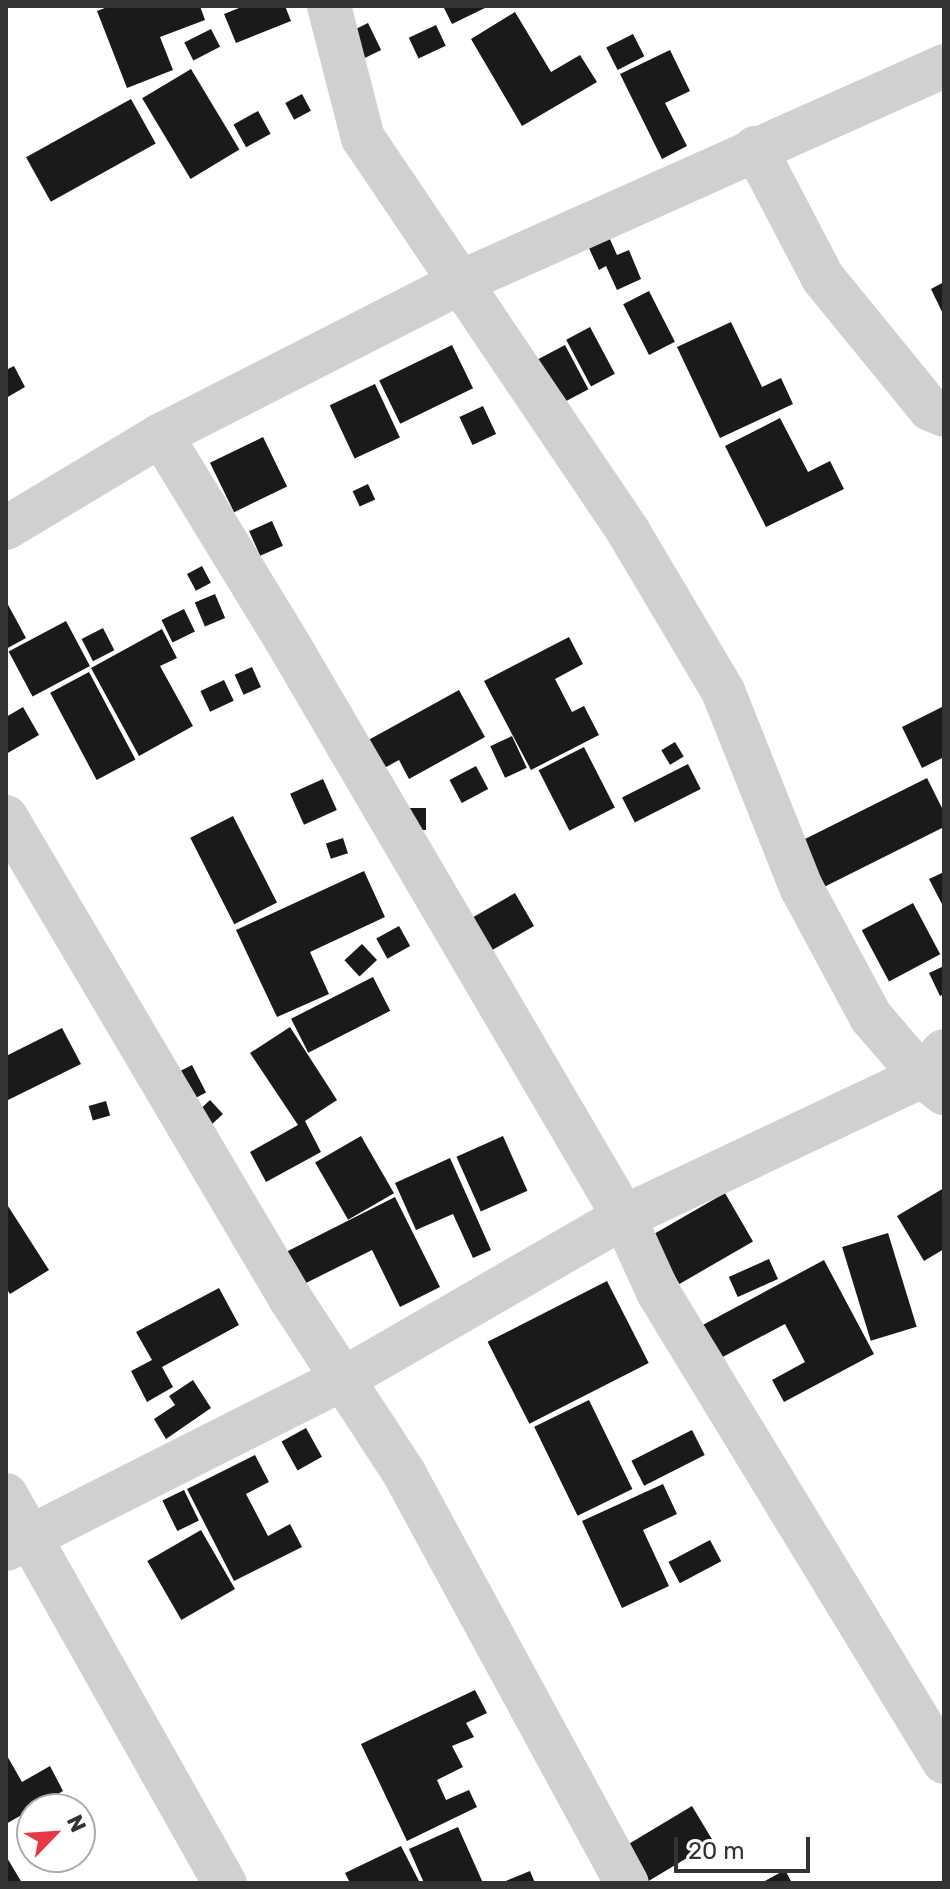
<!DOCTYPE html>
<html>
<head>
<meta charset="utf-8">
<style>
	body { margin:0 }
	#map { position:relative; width:950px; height:1889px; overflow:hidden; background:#fff; font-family:Rubik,sans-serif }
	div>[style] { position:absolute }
	.building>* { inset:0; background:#1a1a1a; transform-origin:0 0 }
	.minor>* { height:44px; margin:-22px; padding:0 22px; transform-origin:22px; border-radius:22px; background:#d0d0d0 }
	span { translate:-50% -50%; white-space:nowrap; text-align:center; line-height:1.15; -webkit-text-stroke:8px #fff; paint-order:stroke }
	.frame { position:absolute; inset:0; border:8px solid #333; pointer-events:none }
	.north { position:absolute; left:16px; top:1793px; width:80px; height:80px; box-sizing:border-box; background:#fff; border:2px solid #adadad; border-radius:50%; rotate:65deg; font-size:22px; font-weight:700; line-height:32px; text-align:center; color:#333 }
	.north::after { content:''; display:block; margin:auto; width:28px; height:36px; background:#e63946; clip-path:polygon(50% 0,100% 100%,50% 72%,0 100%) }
	.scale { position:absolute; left:674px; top:1837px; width:136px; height:36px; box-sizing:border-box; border:4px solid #333; border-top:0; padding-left:10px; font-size:24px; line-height:28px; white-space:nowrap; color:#333; -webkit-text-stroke:6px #fff; paint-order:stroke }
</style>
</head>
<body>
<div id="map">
	<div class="building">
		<div style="clip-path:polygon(110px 6px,200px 6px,205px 20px,160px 37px,173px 70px,127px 88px,97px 11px)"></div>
		<div style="clip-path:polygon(244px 6px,285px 6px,291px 21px,236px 43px,224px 14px)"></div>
		<div style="clip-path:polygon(443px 6px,489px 6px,452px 24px)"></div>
		<div style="clip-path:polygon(515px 12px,551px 72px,580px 55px,597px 82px,522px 126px,471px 39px)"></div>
		<div style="left:368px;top:23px;width:30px;height:21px;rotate:64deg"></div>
		<div style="left:436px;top:25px;width:23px;height:30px;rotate:65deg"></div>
		<div style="left:211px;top:29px;width:20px;height:30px;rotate:63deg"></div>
		<div style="left:633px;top:34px;width:25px;height:30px;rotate:63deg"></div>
		<div style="clip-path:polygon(670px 50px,690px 91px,665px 103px,687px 146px,662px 159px,620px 74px)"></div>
		<div style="left:191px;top:69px;width:94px;height:57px;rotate:59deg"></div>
		<div style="left:302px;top:94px;width:19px;height:19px;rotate:62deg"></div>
		<div style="left:131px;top:99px;width:51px;height:120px;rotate:61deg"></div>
		<div style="left:258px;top:111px;width:26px;height:28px;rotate:61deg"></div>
		<div style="clip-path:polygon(609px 237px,617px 255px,629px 250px,641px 279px,617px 290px,606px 266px,599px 270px,588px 246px)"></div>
		<div style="clip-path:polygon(944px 282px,944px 316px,931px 289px)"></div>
		<div style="left:649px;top:291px;width:57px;height:29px;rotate:63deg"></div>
		<div style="clip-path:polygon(731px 322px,762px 387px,781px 378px,793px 404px,720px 438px,677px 347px)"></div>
		<div style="left:590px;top:327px;width:53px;height:27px;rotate:62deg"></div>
		<div style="left:452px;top:345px;width:48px;height:81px;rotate:64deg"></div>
		<div style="left:565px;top:345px;width:50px;height:38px;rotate:62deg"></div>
		<div style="clip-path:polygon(14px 366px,25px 387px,6px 398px,6px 370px)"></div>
		<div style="left:375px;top:384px;width:59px;height:50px;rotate:65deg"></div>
		<div style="left:483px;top:406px;width:31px;height:26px;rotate:65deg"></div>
		<div style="clip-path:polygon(780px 418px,808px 472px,830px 461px,844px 489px,766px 527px,725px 446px)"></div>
		<div style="left:263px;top:437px;width:55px;height:59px;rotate:64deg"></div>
		<div style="left:368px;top:484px;width:17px;height:17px;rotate:65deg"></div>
		<div style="left:272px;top:521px;width:27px;height:25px;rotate:66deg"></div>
		<div style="left:202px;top:566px;width:19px;height:17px;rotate:62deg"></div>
		<div style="left:215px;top:594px;width:26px;height:22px;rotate:67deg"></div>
		<div style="clip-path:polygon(6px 601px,26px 638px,6px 649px)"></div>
		<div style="left:184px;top:609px;width:25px;height:25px;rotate:64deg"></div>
		<div style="left:66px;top:621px;width:51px;height:65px;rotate:62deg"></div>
		<div style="left:103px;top:628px;width:25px;height:24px;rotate:63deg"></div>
		<div style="clip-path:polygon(162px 629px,177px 658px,160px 666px,193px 726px,139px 756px,91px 668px)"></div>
		<div style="clip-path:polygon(569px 637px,583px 664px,555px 679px,572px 712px,584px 706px,599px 735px,531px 770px,484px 681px)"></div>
		<div style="left:252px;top:667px;width:22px;height:19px;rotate:66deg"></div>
		<div style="left:89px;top:672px;width:99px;height:44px;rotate:62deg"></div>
		<div style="left:224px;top:680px;width:23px;height:26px;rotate:65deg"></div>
		<div style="clip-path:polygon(459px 690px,485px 737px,409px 779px,399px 760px,379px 771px,363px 743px)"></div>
		<div style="clip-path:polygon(944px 706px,944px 757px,922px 768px,902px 727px)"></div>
		<div style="clip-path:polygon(23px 707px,39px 735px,6px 754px,6px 717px)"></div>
		<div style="left:512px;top:736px;width:35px;height:24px;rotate:65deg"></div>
		<div style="left:675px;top:742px;width:17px;height:16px;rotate:59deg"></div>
		<div style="left:584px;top:747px;width:68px;height:51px;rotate:63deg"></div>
		<div style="left:688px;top:764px;width:28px;height:74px;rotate:63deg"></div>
		<div style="left:476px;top:766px;width:26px;height:30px;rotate:62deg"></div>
		<div style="clip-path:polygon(927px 778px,944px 812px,944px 827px,816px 891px,793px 845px)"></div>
		<div style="left:323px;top:779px;width:34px;height:36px;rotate:66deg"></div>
		<div style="left:405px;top:808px;width:21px;height:22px"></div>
		<div style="left:233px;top:816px;width:97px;height:48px;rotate:63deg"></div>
		<div style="left:343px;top:838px;width:16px;height:18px;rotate:72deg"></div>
		<div style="clip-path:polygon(364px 871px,385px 917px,310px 952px,329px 994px,277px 1017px,236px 930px)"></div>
		<div style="clip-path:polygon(944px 872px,944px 908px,929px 879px)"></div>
		<div style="left:515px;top:893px;width:38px;height:52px;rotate:60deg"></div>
		<div style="left:913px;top:903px;width:58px;height:58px;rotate:62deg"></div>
		<div style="left:399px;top:926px;width:23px;height:26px;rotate:61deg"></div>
		<div style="left:362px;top:944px;width:22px;height:24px;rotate:47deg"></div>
		<div style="clip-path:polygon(944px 966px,944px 994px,940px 996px,929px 973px)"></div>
		<div style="left:373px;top:977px;width:38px;height:92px;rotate:63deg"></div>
		<div style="clip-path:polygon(290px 1027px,337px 1100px,305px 1121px,321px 1152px,266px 1182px,250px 1152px,298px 1125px,250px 1053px)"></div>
		<div style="clip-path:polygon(62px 1028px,81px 1064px,6px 1101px,6px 1056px)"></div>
		<div style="left:192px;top:1065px;width:31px;height:27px;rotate:63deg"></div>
		<div style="left:210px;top:1100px;width:19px;height:27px;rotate:47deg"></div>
		<div style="left:106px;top:1101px;width:15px;height:18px;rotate:74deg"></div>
		<div style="left:361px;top:1136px;width:66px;height:53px;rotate:60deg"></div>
		<div style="left:503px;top:1136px;width:60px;height:51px;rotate:66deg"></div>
		<div style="clip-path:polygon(450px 1158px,491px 1250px,473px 1258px,453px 1214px,416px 1230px,395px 1183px)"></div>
		<div style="clip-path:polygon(944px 1188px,944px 1249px,924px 1261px,897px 1216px)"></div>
		<div style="left:725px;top:1193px;width:56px;height:85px;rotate:60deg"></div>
		<div style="clip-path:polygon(395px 1197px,440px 1287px,400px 1307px,372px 1250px,294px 1289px,278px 1256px)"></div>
		<div style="clip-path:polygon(6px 1203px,49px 1270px,10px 1294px,6px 1288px)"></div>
		<div style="left:888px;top:1233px;width:98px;height:48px;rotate:73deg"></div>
		<div style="left:769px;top:1259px;width:22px;height:44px;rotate:66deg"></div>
		<div style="clip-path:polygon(824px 1260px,874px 1354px,784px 1402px,772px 1380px,805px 1362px,785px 1324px,717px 1360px,699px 1327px)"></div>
		<div style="left:607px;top:1281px;width:92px;height:134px;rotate:63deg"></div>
		<div style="clip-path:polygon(219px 1288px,239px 1325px,162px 1367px,173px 1387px,147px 1402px,131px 1371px,152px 1360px,136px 1332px)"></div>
		<div style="clip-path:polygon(193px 1380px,211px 1408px,166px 1439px,154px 1419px,175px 1405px,169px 1396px)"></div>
		<div style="left:589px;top:1400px;width:99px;height:61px;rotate:64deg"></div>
		<div style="left:306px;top:1428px;width:33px;height:28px;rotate:61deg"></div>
		<div style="left:692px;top:1430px;width:28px;height:68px;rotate:63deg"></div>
		<div style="clip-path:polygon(255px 1455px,269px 1482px,246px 1494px,268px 1536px,290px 1524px,302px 1547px,234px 1581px,187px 1489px)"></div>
		<div style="clip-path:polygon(663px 1484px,677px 1514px,643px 1530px,669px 1586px,622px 1608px,582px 1521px)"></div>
		<div style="left:184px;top:1490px;width:34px;height:24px;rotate:64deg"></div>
		<div style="left:201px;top:1530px;width:68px;height:62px;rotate:60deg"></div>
		<div style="left:710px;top:1540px;width:24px;height:47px;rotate:62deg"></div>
		<div style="clip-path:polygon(475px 1690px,487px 1713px,466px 1723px,474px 1737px,452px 1746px,463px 1767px,437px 1780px,446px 1800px,469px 1790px,477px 1807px,407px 1841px,361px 1744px)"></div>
		<div style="clip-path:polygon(6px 1754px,22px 1782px,50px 1766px,63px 1791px,6px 1824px)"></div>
		<div style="left:692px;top:1806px;width:42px;height:88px;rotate:59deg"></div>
		<div style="clip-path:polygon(458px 1827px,483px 1883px,424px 1883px,409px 1849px)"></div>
		<div style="clip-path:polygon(401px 1846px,420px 1883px,350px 1883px,345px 1873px)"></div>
		<div style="clip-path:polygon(6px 1856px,22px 1883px,6px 1883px)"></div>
		<div style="clip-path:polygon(785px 1870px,792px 1883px,761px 1883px)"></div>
		<div style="clip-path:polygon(530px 1871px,535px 1883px,501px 1883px)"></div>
	</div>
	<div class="minor">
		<div style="left:329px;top:6px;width:136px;rotate:75.6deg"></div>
		<div style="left:363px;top:138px;width:474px;rotate:56deg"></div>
		<div style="left:628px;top:531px;width:186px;rotate:59.3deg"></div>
		<div style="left:723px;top:691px;width:211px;rotate:68.3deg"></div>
		<div style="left:801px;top:887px;width:148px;rotate:61.7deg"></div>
		<div style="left:871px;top:1017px;width:78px;rotate:49.2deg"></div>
		<div style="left:922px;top:1076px;width:28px;rotate:38deg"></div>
		<div style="left:755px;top:148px;width:147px;rotate:62.4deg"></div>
		<div style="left:823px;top:278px;width:169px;rotate:50.8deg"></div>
		<div style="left:930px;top:409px;width:15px;rotate:23deg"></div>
		<div style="left:161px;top:435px;width:252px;rotate:58.6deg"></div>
		<div style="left:292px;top:650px;width:657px;rotate:59.65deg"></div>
		<div style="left:624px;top:1217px;width:82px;rotate:65.6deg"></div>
		<div style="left:658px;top:1292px;width:550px;rotate:58.68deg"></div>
		<div style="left:6px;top:528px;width:181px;rotate:-31deg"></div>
		<div style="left:161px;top:435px;width:339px;rotate:-27deg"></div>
		<div style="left:463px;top:281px;width:527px;rotate:-24.08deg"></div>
		<div style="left:6px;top:817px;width:559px;rotate:59.44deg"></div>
		<div style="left:290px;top:1298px;width:209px;rotate:56.9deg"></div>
		<div style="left:404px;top:1473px;width:467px;rotate:61.5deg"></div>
		<div style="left:6px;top:1495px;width:446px;rotate:60.6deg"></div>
		<div style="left:6px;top:1549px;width:377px;rotate:-26.8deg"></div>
		<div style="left:343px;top:1379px;width:324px;rotate:-30deg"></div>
		<div style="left:624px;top:1217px;width:330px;rotate:-25.3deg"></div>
		<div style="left:922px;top:1076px;width:33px;rotate:-49deg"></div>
	</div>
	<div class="frame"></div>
	<div class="north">N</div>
	<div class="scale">20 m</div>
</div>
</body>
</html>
